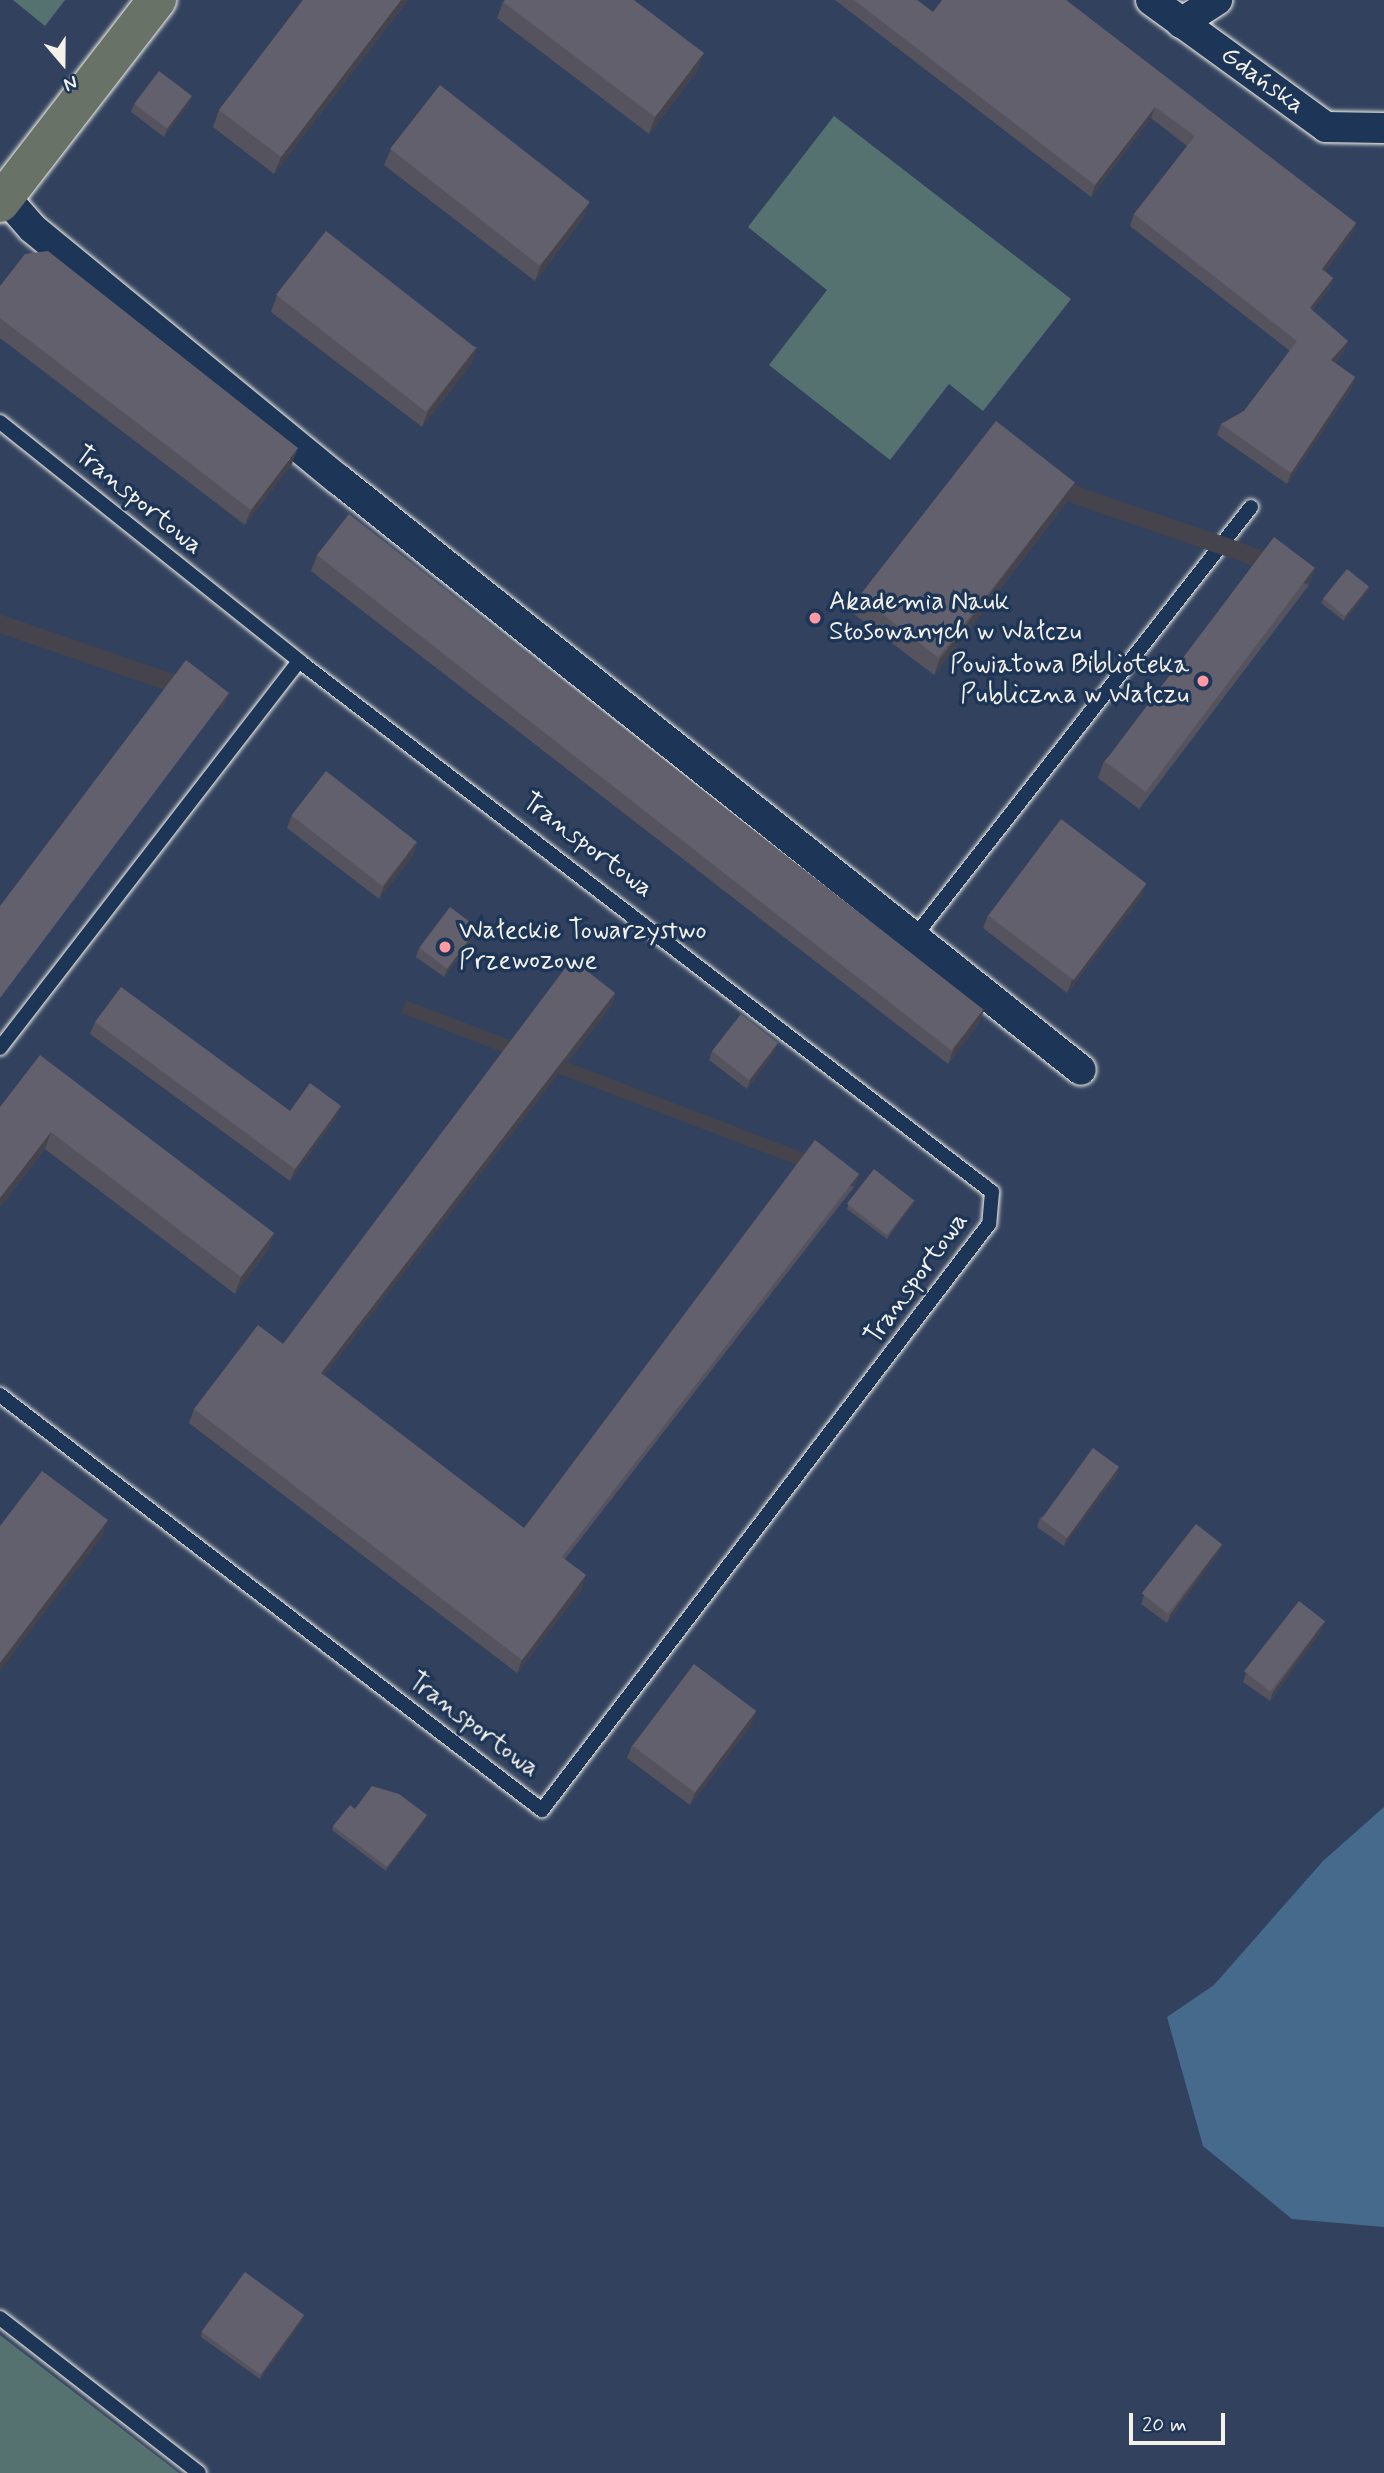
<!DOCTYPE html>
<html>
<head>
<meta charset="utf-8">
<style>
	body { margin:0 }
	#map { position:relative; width:1384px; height:2473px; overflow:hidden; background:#32425e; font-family:Mynerve,sans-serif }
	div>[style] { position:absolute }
	.green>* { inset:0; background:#557270 }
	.water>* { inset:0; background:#456a8c }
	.roads { filter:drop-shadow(0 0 2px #f4f1e8) drop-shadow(0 0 2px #f4f1e8) }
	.lane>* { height:14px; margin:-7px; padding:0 7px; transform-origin:7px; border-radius:7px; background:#1d3557 }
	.street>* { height:30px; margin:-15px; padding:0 15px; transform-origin:15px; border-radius:15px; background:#1d3557 }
	.primary>* { height:38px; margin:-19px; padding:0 19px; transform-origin:19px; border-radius:19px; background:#697266 }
	.wall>* { inset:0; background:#55535e }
	.shaded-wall>* { inset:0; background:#45434c; transform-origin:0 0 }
	.building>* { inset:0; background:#63606d; transform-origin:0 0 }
	.dots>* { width:19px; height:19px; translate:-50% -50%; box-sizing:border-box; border:4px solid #1d3557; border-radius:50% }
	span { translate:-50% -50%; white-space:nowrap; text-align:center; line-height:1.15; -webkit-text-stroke:7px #1d3557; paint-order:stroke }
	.street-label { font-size:26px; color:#f4f1e8 }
	.poi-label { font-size:26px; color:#f4f1e8 }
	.left { translate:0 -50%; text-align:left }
	.right { translate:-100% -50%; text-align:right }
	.north { position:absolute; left:28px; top:28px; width:70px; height:70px; -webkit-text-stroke:5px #1d3557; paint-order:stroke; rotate:160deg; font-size:19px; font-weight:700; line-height:28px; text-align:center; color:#f4f1e8 }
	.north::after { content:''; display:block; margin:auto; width:24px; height:32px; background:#f4f1e8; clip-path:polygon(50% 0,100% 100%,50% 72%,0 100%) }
	.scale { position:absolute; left:1129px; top:2413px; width:96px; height:32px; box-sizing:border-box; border:4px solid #f4f1e8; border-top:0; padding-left:9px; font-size:21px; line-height:24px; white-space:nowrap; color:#f4f1e8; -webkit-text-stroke:5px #1d3557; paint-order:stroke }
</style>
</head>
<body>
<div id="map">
	<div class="green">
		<div style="clip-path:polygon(13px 0,65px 0,45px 26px)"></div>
		<div style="clip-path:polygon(834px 116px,1071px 299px,983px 411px,949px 384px,890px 460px,769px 365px,827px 290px,748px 227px)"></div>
		<div style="clip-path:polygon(0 2335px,179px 2473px,0 2473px)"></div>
	</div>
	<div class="water">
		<div style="clip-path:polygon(1384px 1807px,1384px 2227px,1292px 2219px,1203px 2146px,1167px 2017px,1214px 1985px,1323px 1861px)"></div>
	</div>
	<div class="roads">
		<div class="lane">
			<div style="left:0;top:422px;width:383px;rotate:38.6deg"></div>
			<div style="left:299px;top:661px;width:873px;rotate:37.46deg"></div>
			<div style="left:992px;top:1192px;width:32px;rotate:95deg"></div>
			<div style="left:989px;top:1224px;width:737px;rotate:127.34deg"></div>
			<div style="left:542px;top:1810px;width:683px;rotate:-142.56deg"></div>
			<div style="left:915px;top:936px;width:545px;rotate:-51.93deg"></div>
			<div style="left:0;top:1048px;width:489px;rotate:-52.3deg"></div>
			<div style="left:0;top:2318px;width:252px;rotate:37.9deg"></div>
		</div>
		<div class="street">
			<div style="left:1151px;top:0;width:216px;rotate:36deg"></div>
			<div style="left:1326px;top:127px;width:58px;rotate:1deg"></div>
			<div style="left:1181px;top:23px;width:43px;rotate:-32.6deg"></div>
			<div style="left:5px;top:197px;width:41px;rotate:48.9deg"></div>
			<div style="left:32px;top:228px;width:396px;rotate:39.4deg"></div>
			<div style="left:338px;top:479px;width:949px;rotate:38.5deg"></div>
		</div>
		<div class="primary">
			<div style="left:0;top:203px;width:257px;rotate:-52.3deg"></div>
		</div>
	</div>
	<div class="wall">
		<div style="clip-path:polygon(303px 0,408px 0,274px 174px,213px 127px,219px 110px)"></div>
		<div style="clip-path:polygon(835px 0,917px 0,933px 12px,1066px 0,1356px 223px,1352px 234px,1325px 271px,1333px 278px,1329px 289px,1312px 311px,1348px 341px,1343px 353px,1335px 363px,1355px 377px,1351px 389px,1287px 484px,1217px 435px,1221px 424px,1244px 411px,1290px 351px,1130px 226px,1134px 214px,1187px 146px,1151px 118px,1091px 197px)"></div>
		<div style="clip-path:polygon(503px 2px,698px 70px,649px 134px,497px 18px)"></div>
		<div style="clip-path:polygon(192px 96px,189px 104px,164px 137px,131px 112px,134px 104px)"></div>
		<div style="clip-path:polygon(391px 149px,584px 217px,535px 281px,384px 165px)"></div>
		<div style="clip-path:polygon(0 286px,292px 464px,245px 525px,0 338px)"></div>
		<div style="clip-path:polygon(277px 295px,477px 347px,471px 364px,422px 427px,271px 312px)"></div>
		<div style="clip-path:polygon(1075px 482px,1069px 499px,934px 675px,854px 614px,860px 597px)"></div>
		<div style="clip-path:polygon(317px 555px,979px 1023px,948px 1064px,311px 571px)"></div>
		<div style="clip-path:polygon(1315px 568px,1309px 585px,1139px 809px,1098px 778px,1104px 761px)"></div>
		<div style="clip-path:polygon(1369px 587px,1368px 591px,1344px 621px,1321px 603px,1323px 599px)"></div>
		<div style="clip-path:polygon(292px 815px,417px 842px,413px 855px,379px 899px,287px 828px)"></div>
		<div style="clip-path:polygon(1146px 884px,1141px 897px,1067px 993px,983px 928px,988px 915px)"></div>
		<div style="clip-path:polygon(478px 928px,474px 937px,444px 977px,416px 957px,419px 948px)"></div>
		<div style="clip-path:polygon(615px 993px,611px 1006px,324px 1375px,524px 1528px,859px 1174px,854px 1187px,565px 1559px,582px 1589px,517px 1673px,189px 1423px,194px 1409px,283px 1344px)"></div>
		<div style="clip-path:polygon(95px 1022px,290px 1111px,336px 1118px,290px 1181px,90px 1034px)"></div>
		<div style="clip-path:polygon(712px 1051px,775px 1051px,747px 1089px,709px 1060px)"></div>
		<div style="clip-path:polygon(0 1107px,274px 1233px,268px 1250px,235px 1294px,45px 1149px,0 1207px)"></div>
		<div style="clip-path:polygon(914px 1200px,913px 1204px,887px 1239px,847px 1209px,848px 1205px)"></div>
		<div style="clip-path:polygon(1119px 1467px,1116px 1476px,1064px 1546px,1037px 1527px,1040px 1518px)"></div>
		<div style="clip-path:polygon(1222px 1544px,1219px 1552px,1167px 1623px,1141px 1604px,1144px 1595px)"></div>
		<div style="clip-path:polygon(1322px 1630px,1270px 1701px,1243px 1682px,1246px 1673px)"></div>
		<div style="clip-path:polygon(752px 1724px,690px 1805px,627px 1758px,632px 1745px)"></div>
		<div style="clip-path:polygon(355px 1809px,425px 1820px,386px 1871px,332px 1830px,333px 1826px)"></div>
		<div style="clip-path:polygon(303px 2320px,260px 2379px,201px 2337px,202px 2332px)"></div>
	</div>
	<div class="shaded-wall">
		<div style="clip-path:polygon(401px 0,408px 0,274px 174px,281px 157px)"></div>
		<div style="clip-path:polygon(704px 53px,698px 70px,649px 134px,655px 117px)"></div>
		<div style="clip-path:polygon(192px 96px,189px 104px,164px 137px,167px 129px)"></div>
		<div style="clip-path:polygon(1155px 107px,1151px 118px,1091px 197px,1095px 185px)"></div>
		<div style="clip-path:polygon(590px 201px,584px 217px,535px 281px,541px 264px)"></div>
		<div style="clip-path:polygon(1356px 223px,1352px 234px,1318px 281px,1322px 269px)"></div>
		<div style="clip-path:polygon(1333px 278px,1329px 289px,1305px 320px,1310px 308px)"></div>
		<div style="clip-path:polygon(1348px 341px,1343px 353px,1327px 372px,1331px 360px)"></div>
		<div style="clip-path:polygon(477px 347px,471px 364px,422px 427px,428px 411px)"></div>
		<div style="clip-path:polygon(1355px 377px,1351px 389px,1287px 484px,1291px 473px)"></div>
		<div style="clip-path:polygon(298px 448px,292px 464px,245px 525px,251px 510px)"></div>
		<div style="clip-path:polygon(1075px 482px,1069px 499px,934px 675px,940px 659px)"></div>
		<div style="left:1315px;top:568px;width:18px;height:281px;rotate:109deg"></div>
		<div style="clip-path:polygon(1369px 587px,1368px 591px,1344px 621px,1345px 617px)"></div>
		<div style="left:229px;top:693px;width:18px;height:381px;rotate:109deg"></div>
		<div style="clip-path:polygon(417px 842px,413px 855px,379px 899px,384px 886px)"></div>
		<div style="clip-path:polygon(1146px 884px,1141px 897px,1067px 993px,1072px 980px)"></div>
		<div style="clip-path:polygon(478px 928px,474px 937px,444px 977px,447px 969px)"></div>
		<div style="clip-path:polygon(615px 993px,611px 1006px,316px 1386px,321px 1373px)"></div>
		<div style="clip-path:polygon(985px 1007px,979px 1023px,948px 1064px,954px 1048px)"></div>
		<div style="clip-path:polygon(778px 1043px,775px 1051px,747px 1089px,750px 1080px)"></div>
		<div style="clip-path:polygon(341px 1106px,336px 1118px,290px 1181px,295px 1169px)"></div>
		<div style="clip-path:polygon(51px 1132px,45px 1149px,0 1207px,0 1198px)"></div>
		<div style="left:859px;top:1174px;width:14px;height:485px;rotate:111deg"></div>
		<div style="clip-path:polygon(914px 1200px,913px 1204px,887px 1239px,889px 1235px)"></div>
		<div style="clip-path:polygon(274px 1233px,268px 1250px,235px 1294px,241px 1277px)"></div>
		<div style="clip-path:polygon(1119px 1467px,1116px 1476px,1064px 1546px,1067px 1538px)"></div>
		<div style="clip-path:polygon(108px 1520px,102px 1537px,0 1671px,0 1663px)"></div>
		<div style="clip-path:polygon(1222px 1544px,1219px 1552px,1167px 1623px,1170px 1615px)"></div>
		<div style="clip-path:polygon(586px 1575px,582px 1589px,517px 1673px,522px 1660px)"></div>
		<div style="clip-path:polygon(1325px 1621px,1322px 1630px,1270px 1701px,1273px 1692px)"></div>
		<div style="clip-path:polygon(756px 1711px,752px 1724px,690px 1805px,695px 1793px)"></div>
		<div style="clip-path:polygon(427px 1815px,425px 1820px,386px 1871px,387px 1867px)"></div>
		<div style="clip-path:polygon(304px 2315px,303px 2320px,260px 2379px,262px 2374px)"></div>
	</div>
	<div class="building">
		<div style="clip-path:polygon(303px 0,401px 0,281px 157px,219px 110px)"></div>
		<div style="clip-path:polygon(505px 0,634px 0,704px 53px,655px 117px,503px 2px)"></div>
		<div style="clip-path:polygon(854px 0,917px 0,933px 12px,942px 0,1066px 0,1356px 223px,1322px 269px,1333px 278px,1310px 308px,1348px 341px,1331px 360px,1355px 377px,1291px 473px,1221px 424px,1244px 411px,1297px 341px,1134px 214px,1195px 136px,1155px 107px,1095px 185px)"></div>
		<div style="left:159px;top:71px;width:41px;height:41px;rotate:37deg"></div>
		<div style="left:440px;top:85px;width:190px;height:81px;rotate:38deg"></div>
		<div style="left:326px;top:231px;width:190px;height:81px;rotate:38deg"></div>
		<div style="clip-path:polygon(48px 251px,298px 448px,251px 510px,0 318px,0 286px,25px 254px)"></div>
		<div style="left:996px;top:421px;width:100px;height:222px;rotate:38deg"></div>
		<div style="left:349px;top:514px;width:805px;height:52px;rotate:38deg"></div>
		<div style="left:1274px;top:537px;width:51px;height:281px;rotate:37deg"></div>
		<div style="left:1347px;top:569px;width:28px;height:38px;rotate:39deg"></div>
		<div style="clip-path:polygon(186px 660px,229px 693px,0 998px,0 906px)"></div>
		<div style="left:326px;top:771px;width:115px;height:56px;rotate:38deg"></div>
		<div style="left:1061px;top:819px;width:107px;height:121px;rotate:37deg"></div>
		<div style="left:450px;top:907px;width:35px;height:51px;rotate:37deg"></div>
		<div style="clip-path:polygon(572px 959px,615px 993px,321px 1373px,524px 1528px,815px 1140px,859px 1174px,562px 1557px,586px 1575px,522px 1660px,194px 1409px,258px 1325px,283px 1344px)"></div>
		<div style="clip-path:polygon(121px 987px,290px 1111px,310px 1083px,341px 1106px,295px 1169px,95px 1022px)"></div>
		<div style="left:741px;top:1014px;width:47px;height:47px;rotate:38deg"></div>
		<div style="clip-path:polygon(40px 1055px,274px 1233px,241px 1277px,51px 1132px,0 1198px,0 1107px)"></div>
		<div style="left:874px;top:1169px;width:51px;height:44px;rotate:38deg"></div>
		<div style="left:1093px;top:1448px;width:32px;height:88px;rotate:36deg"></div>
		<div style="clip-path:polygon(42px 1471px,108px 1520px,0 1663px,0 1526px)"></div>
		<div style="left:1196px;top:1524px;width:33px;height:88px;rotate:38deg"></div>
		<div style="left:1299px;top:1601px;width:33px;height:89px;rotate:38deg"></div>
		<div style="left:694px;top:1664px;width:78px;height:102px;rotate:37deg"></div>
		<div style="clip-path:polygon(372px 1786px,399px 1794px,427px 1815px,387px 1867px,333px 1826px,350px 1805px,355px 1809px)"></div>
		<div style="left:245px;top:2272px;width:73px;height:74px;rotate:36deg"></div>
	</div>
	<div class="dots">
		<div style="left:815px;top:618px;background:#ff9aa2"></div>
		<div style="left:1203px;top:681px;background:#ff9aa2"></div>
		<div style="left:445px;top:947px;background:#ff9aa2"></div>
	</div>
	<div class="street-label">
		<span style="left:1262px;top:81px;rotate:36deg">Gdańska</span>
		<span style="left:138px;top:501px;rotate:39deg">Transportowa</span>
		<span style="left:587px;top:846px;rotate:37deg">Transportowa</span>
		<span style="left:917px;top:1279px;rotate:-54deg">Transportowa</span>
		<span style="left:473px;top:1726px;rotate:37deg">Transportowa</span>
	</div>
	<div class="poi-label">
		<span class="left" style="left:829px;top:618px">Akademia Nauk<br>Stosowanych w Wałczu</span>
		<span class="right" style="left:1189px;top:681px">Powiatowa Biblioteka<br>Publiczna w Wałczu</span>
		<span class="left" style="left:459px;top:947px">Wałeckie Towarzystwo<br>Przewozowe</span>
	</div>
	<div class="north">N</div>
	<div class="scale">20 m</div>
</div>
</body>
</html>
